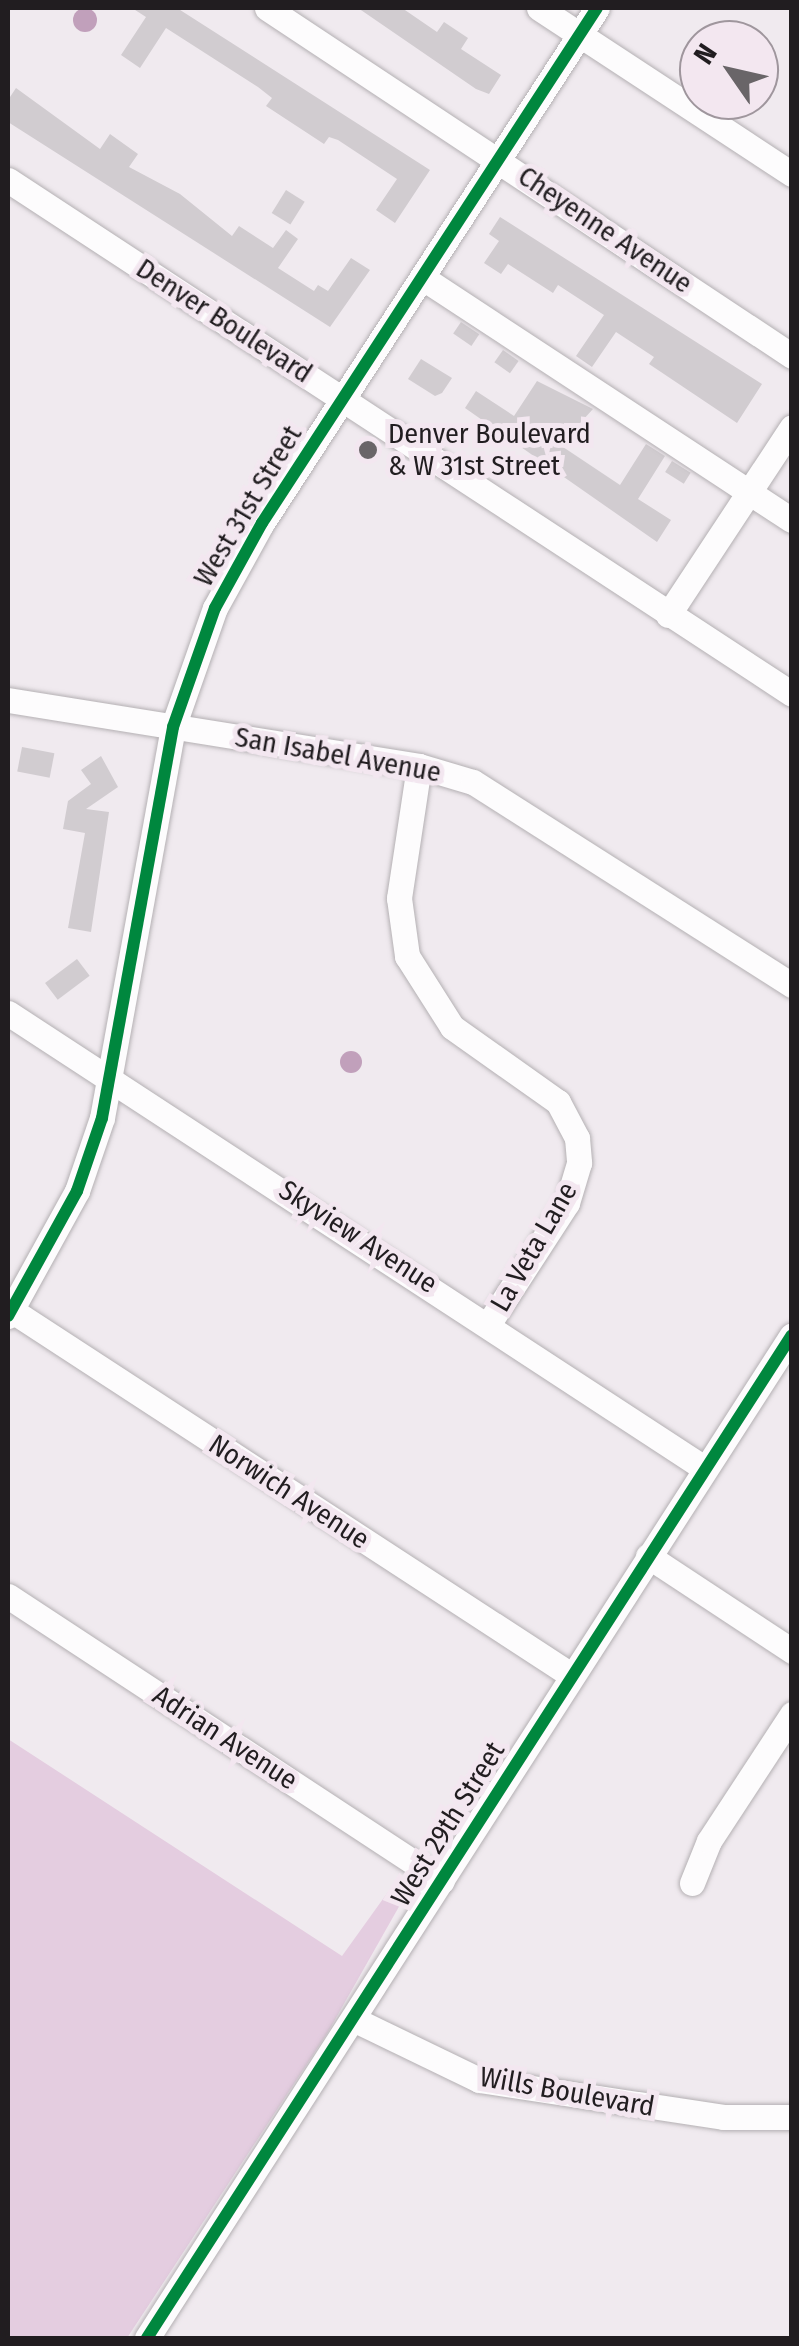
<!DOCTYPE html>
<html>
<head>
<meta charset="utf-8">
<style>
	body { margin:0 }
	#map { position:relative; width:799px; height:2346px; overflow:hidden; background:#f0eaef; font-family:"Fira Sans Condensed",sans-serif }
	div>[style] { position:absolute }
	.green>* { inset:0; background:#e4cde0 }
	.water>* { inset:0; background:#c1a0bb }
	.round { border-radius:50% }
	.building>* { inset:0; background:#d1ccd0; transform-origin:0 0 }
	.roads { filter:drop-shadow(0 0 2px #b4b0b3) drop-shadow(0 0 2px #b4b0b3) }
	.minor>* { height:25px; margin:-12.5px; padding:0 12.5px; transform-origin:12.5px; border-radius:12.5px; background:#fdfcfd }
	.cycleway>* { height:12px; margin:-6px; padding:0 6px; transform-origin:6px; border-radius:6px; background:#00873e }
	.dots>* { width:28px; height:28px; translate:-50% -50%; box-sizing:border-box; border:5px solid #f3e7f0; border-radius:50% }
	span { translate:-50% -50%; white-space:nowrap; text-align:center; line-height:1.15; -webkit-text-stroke:10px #f3e7f0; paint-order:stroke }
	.street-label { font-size:28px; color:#211d20 }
	.poi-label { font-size:28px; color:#211d20 }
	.left { translate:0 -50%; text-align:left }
	.frame { position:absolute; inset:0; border:10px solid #211d20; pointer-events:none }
	.north { position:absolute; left:679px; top:20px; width:100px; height:100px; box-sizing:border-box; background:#f3e7f0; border:2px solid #9f969d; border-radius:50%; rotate:304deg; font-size:28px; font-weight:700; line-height:40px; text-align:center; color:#211d20 }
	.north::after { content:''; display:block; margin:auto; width:35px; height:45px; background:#696568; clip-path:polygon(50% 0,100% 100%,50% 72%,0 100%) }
</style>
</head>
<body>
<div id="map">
	<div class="green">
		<div style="clip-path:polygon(8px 1739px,342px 1956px,398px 1878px,404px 1885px,405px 1896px,328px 2032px,127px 2338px,8px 2338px)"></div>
	</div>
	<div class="water">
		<div class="round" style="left:73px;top:8px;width:24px;height:24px"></div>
		<div class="round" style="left:340px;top:1051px;width:22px;height:22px"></div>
	</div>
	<div class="building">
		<div style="clip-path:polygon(132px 8px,177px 8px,430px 170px,395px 223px,376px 210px,397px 179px,338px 140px,329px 137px,324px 144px,266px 106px,272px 98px,258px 87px,166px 28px,140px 68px,121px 55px,146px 17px)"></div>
		<div style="clip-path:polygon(358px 8px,402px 8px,437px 32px,444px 22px,468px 38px,461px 49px,501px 75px,489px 94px,476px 89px)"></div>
		<div style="clip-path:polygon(16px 88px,100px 149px,110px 134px,138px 154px,129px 167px,180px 194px,232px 236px,239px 226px,273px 248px,286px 230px,298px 239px,278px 268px,314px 291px,318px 285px,328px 291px,351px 258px,370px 270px,330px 327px,8px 122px,8px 100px)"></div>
		<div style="left:286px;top:190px;width:22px;height:27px;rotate:32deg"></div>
		<div style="clip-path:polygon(500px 217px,762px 384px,737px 423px,649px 364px,654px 357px,616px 332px,592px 367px,576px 356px,604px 315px,558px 285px,553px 293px,508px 264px,501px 274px,484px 263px,499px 241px,489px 234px)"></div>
		<div style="left:461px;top:322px;width:22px;height:14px;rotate:34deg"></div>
		<div style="left:503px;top:350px;width:19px;height:15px;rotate:35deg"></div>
		<div style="clip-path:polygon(421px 359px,452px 378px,442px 393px,435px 396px,408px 379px)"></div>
		<div style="clip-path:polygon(537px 381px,593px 409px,560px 445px,620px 485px,646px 444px,665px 456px,638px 499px,671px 520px,657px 542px,465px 408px,476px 391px,514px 416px)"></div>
		<div style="left:672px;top:461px;width:22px;height:13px;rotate:32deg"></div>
		<div style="left:22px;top:747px;width:33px;height:25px;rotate:11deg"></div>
		<div style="clip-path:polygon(101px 756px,118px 787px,86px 809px,109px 812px,91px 932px,68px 928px,85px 833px,63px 829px,68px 801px,91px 784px,81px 770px)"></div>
		<div style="left:77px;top:959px;width:21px;height:40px;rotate:53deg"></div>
	</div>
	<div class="roads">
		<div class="minor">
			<div style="left:267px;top:8px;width:630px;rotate:33.54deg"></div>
			<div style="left:539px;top:8px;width:303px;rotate:33.3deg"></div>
			<div style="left:8px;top:180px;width:937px;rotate:33.25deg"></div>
			<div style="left:423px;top:278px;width:441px;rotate:33.3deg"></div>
			<div style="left:668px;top:615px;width:225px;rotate:-56.6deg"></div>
			<div style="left:8px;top:700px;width:416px;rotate:9.1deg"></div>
			<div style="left:419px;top:766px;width:56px;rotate:16.5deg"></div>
			<div style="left:473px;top:782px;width:378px;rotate:32.5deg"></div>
			<div style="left:419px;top:766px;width:134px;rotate:98.6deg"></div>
			<div style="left:399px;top:898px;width:59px;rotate:82.1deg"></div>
			<div style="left:407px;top:956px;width:84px;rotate:57.6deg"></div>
			<div style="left:452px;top:1027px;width:130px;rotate:35.3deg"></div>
			<div style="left:558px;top:1102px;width:41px;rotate:62.2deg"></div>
			<div style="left:577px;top:1138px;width:25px;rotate:85deg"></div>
			<div style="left:579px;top:1163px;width:42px;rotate:106.7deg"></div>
			<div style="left:567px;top:1203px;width:143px;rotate:123deg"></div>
			<div style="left:8px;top:1013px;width:832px;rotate:33.17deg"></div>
			<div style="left:8px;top:1308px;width:672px;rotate:33.1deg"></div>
			<div style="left:8px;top:1316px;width:143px;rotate:-61.1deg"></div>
			<div style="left:77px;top:1191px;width:77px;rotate:-71.1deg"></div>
			<div style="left:102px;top:1118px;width:397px;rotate:-79.7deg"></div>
			<div style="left:173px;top:727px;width:126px;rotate:-70.6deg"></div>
			<div style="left:215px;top:608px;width:97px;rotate:-61.1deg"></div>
			<div style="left:262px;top:523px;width:614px;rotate:-56.96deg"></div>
			<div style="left:648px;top:1556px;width:173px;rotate:33.4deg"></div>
			<div style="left:8px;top:1596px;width:519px;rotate:33.29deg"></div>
			<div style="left:692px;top:1883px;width:45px;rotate:-68deg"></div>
			<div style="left:709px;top:1841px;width:152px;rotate:-56.8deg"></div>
			<div style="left:355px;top:2020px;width:138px;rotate:25.8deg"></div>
			<div style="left:479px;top:2080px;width:247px;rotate:8.6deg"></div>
			<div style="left:723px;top:2117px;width:69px"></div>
			<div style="left:147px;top:2338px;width:1192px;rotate:-57.26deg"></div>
		</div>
	</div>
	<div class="cycleway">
		<div style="left:8px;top:1316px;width:143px;rotate:-61.1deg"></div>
		<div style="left:77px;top:1191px;width:77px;rotate:-71.1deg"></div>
		<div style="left:102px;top:1118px;width:397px;rotate:-79.7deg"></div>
		<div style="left:173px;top:727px;width:126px;rotate:-70.6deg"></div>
		<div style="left:215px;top:608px;width:97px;rotate:-61.1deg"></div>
		<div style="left:262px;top:523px;width:614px;rotate:-56.96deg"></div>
		<div style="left:147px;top:2338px;width:1192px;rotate:-57.26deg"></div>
	</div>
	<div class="dots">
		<div style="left:368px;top:450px;background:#696568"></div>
	</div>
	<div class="street-label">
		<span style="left:605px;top:230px;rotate:34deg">Cheyenne Avenue</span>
		<span style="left:224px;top:321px;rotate:33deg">Denver Boulevard</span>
		<span style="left:248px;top:506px;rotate:-59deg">West 31st Street</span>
		<span style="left:338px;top:755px;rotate:10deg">San Isabel Avenue</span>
		<span style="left:358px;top:1237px;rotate:33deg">Skyview Avenue</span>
		<span style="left:534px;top:1247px;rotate:-60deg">La Veta Lane</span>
		<span style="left:289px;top:1492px;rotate:33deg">Norwich Avenue</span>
		<span style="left:225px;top:1738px;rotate:33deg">Adrian Avenue</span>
		<span style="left:448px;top:1824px;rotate:-58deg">West 29th Street</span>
		<span style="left:567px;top:2092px;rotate:10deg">Wills Boulevard</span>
	</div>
	<div class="poi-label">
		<span class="left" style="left:388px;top:450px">Denver Boulevard<br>&amp; W 31st Street</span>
	</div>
	<div class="frame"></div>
	<div class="north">N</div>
</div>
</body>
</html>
